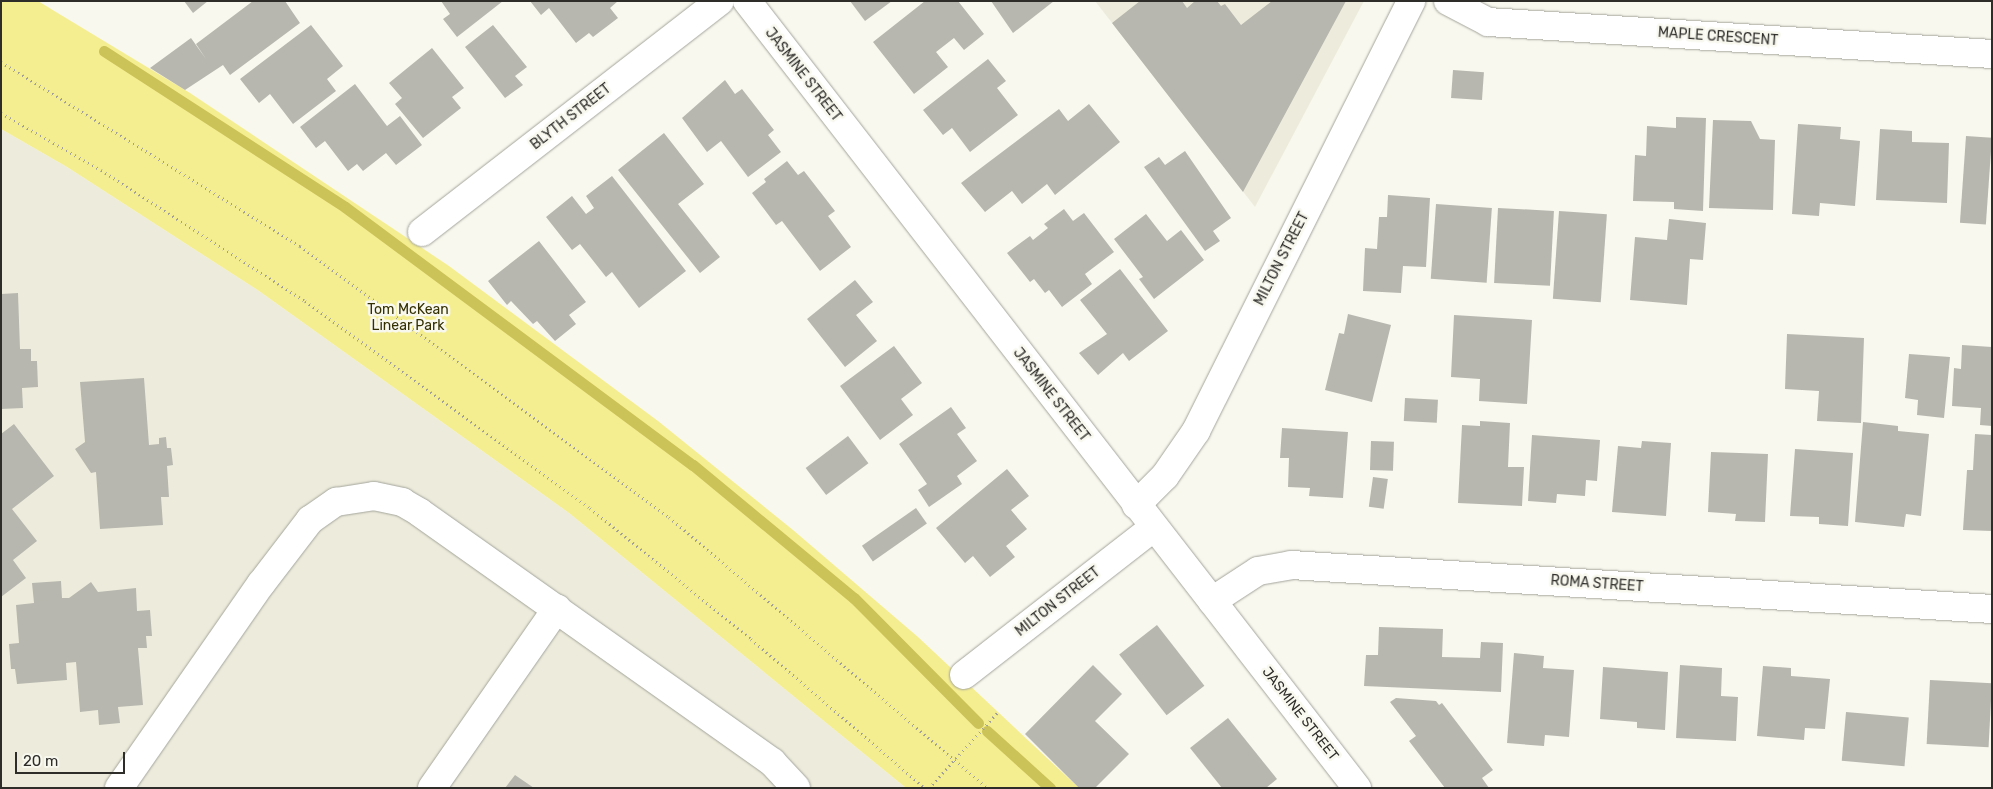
<!DOCTYPE html>
<html>
<head>
<meta charset="utf-8">
<style>
	body { margin:0 }
	#map { position:relative; width:1993px; height:789px; overflow:hidden; background:#f8f8ef; font-family:Rubik,sans-serif }
	div>[style] { position:absolute }
	.built>* { inset:0; background:#edecdc }
	.green>* { inset:0; background:#f5ee91 }
	.stream>* { height:11px; margin:-5.5px; padding:0 5.5px; transform-origin:5.5px; border-radius:5.5px; background:#cbc258 }
	.building>* { inset:0; background:#b8b7af; transform-origin:0 0 }
	.path>* { height:3px; margin-top:-1.5px; transform-origin:0; background:repeating-linear-gradient(90deg,#a0a099 0 1px,transparent 0 5px) }
	.roads { filter:drop-shadow(0 0 1px #a4a49c) drop-shadow(0 0 1px #a4a49c) }
	.minor>* { height:28px; margin:-14px; padding:0 14px; transform-origin:14px; border-radius:14px; background:#fff }
	span { translate:-50% -50%; white-space:nowrap; text-align:center; line-height:1.15; -webkit-text-stroke:5px #f8f8ef; paint-order:stroke }
	.street-label { font-size:14px; color:#2e2d2a }
	.park-label { font-size:14px; color:#332f00 }
	.frame { position:absolute; inset:0; border:2px solid #2e2d2a; pointer-events:none }
	.scale { position:absolute; left:15px; top:752px; width:110px; height:22px; box-sizing:border-box; border:2px solid #2e2d2a; border-top:0; padding-left:6px; font-size:15px; line-height:18px; white-space:nowrap; color:#2e2d2a; -webkit-text-stroke:4px #f8f8ef; paint-order:stroke }
</style>
</head>
<body>
<div id="map">
	<div class="built">
		<div style="clip-path:polygon(1095px 1px,1364px 1px,1255px 207px)"></div>
		<div style="clip-path:polygon(1px 129px,67px 167px,259px 291px,569px 513px,906px 788px,1px 788px)"></div>
	</div>
	<div class="green">
		<div style="clip-path:polygon(1px 1px,38px 1px,56px 12px,190px 93px,449px 266px,658px 421px,793px 530px,918px 637px,1079px 788px,906px 788px,569px 513px,259px 291px,67px 167px,1px 129px)"></div>
	</div>
	<div class="stream">
		<div style="left:104px;top:51px;width:287px;rotate:32.9deg"></div>
		<div style="left:345px;top:207px;width:433px;rotate:36.6deg"></div>
		<div style="left:693px;top:465px;width:209px;rotate:39.6deg"></div>
		<div style="left:854px;top:598px;width:176px;rotate:45.2deg"></div>
		<div style="left:987px;top:731px;width:85px;rotate:42.1deg"></div>
	</div>
	<div class="building">
		<div style="clip-path:polygon(184px 1px,208px 1px,193px 13px)"></div>
		<div style="clip-path:polygon(253px 1px,285px 1px,300px 23px,230px 75px,223px 65px,185px 90px,150px 68px,191px 38px,206px 59px,196px 44px)"></div>
		<div style="clip-path:polygon(441px 1px,503px 1px,457px 37px,443px 19px,450px 14px)"></div>
		<div style="clip-path:polygon(530px 1px,618px 1px,610px 8px,618px 18px,593px 37px,589px 33px,576px 43px,549px 8px,541px 15px)"></div>
		<div style="clip-path:polygon(850px 1px,892px 1px,865px 21px)"></div>
		<div style="clip-path:polygon(925px 1px,958px 1px,984px 34px,964px 50px,954px 38px,936px 52px,948px 67px,914px 94px,873px 42px)"></div>
		<div style="clip-path:polygon(991px 1px,1054px 1px,1013px 33px)"></div>
		<div style="clip-path:polygon(1140px 1px,1182px 1px,1187px 8px,1195px 1px,1217px 1px,1221px 6px,1225px 4px,1241px 25px,1272px 1px,1346px 1px,1243px 192px,1112px 23px)"></div>
		<div style="clip-path:polygon(311px 25px,343px 66px,327px 79px,336px 91px,293px 124px,270px 94px,259px 103px,240px 79px)"></div>
		<div style="clip-path:polygon(493px 25px,527px 67px,515px 76px,523px 85px,505px 98px,465px 47px)"></div>
		<div style="clip-path:polygon(432px 48px,464px 88px,452px 97px,461px 108px,423px 138px,395px 104px,402px 98px,389px 83px)"></div>
		<div style="clip-path:polygon(988px 59px,1006px 81px,997px 88px,1018px 115px,970px 152px,952px 128px,943px 135px,923px 110px)"></div>
		<div style="left:1453px;top:70px;width:31px;height:28px;rotate:4deg"></div>
		<div style="clip-path:polygon(725px 80px,735px 94px,742px 89px,774px 130px,768px 135px,781px 152px,748px 177px,721px 141px,707px 152px,682px 118px)"></div>
		<div style="clip-path:polygon(355px 84px,387px 126px,400px 116px,422px 145px,396px 165px,386px 153px,363px 171px,357px 164px,348px 171px,325px 141px,316px 148px,300px 127px)"></div>
		<div style="clip-path:polygon(1089px 104px,1120px 142px,1055px 195px,1047px 184px,1022px 204px,1012px 191px,985px 212px,961px 183px,1059px 109px,1068px 121px)"></div>
		<div style="clip-path:polygon(1676px 117px,1706px 118px,1703px 211px,1674px 209px,1674px 202px,1633px 201px,1635px 155px,1646px 156px,1647px 126px,1676px 128px)"></div>
		<div style="clip-path:polygon(1713px 120px,1751px 121px,1760px 139px,1775px 140px,1773px 210px,1709px 208px)"></div>
		<div style="clip-path:polygon(1798px 124px,1841px 127px,1840px 139px,1860px 141px,1855px 206px,1820px 203px,1819px 216px,1792px 214px)"></div>
		<div style="clip-path:polygon(1880px 129px,1912px 131px,1912px 142px,1949px 143px,1947px 203px,1876px 200px)"></div>
		<div style="clip-path:polygon(664px 133px,704px 184px,678px 204px,720px 257px,700px 273px,618px 170px)"></div>
		<div style="left:1966px;top:136px;width:26px;height:87px;rotate:4deg"></div>
		<div style="clip-path:polygon(1185px 151px,1231px 218px,1213px 231px,1220px 241px,1205px 251px,1144px 167px,1159px 157px,1165px 165px)"></div>
		<div style="clip-path:polygon(787px 161px,798px 175px,804px 171px,835px 211px,828px 216px,851px 247px,820px 271px,782px 221px,776px 225px,752px 193px,766px 182px,764px 179px)"></div>
		<div style="clip-path:polygon(612px 176px,686px 271px,639px 308px,612px 272px,606px 277px,580px 244px,572px 250px,546px 217px,572px 196px,586px 214px,594px 208px,586px 196px)"></div>
		<div style="clip-path:polygon(1388px 195px,1430px 198px,1426px 267px,1403px 266px,1401px 293px,1363px 291px,1365px 248px,1377px 249px,1379px 217px,1387px 217px)"></div>
		<div style="left:1436px;top:204px;width:56px;height:75px;rotate:4deg"></div>
		<div style="left:1498px;top:208px;width:56px;height:75px;rotate:3deg"></div>
		<div style="clip-path:polygon(1064px 209px,1073px 221px,1084px 213px,1114px 252px,1085px 274px,1092px 284px,1062px 307px,1049px 290px,1045px 293px,1034px 279px,1030px 282px,1007px 253px,1030px 236px,1033px 240px,1048px 228px,1044px 224px)"></div>
		<div style="left:1559px;top:211px;width:48px;height:88px;rotate:4deg"></div>
		<div style="clip-path:polygon(1146px 214px,1167px 241px,1181px 230px,1204px 260px,1154px 299px,1139px 279px,1143px 277px,1114px 239px)"></div>
		<div style="clip-path:polygon(1669px 219px,1706px 223px,1703px 260px,1690px 259px,1687px 305px,1630px 300px,1635px 237px,1667px 240px)"></div>
		<div style="clip-path:polygon(539px 241px,586px 302px,569px 315px,576px 324px,555px 341px,537px 321px,533px 324px,511px 301px,507px 305px,488px 281px)"></div>
		<div style="clip-path:polygon(1120px 269px,1168px 331px,1129px 361px,1123px 353px,1098px 375px,1079px 353px,1107px 334px,1080px 300px)"></div>
		<div style="clip-path:polygon(855px 280px,873px 302px,856px 315px,877px 341px,845px 367px,807px 319px)"></div>
		<div style="clip-path:polygon(18px 293px,20px 349px,31px 349px,31px 361px,37px 361px,38px 387px,22px 388px,23px 408px,1px 409px,1px 294px)"></div>
		<div style="clip-path:polygon(1348px 314px,1391px 325px,1372px 402px,1325px 390px,1339px 333px,1344px 334px)"></div>
		<div style="clip-path:polygon(1454px 315px,1532px 320px,1527px 404px,1479px 401px,1480px 379px,1451px 377px)"></div>
		<div style="clip-path:polygon(1787px 334px,1864px 338px,1861px 423px,1817px 421px,1819px 391px,1785px 389px)"></div>
		<div style="clip-path:polygon(1962px 345px,1992px 347px,1992px 426px,1980px 425px,1981px 408px,1952px 406px,1954px 368px,1961px 369px)"></div>
		<div style="clip-path:polygon(894px 346px,922px 383px,901px 399px,913px 415px,880px 440px,840px 386px)"></div>
		<div style="clip-path:polygon(1909px 354px,1950px 357px,1944px 418px,1917px 415px,1918px 400px,1905px 398px)"></div>
		<div style="clip-path:polygon(144px 378px,149px 445px,159px 444px,159px 438px,166px 437px,167px 448px,171px 448px,173px 465px,167px 466px,169px 497px,161px 497px,163px 525px,100px 529px,96px 472px,91px 473px,75px 449px,85px 442px,80px 382px)"></div>
		<div style="left:1405px;top:398px;width:33px;height:23px;rotate:3deg"></div>
		<div style="clip-path:polygon(951px 407px,966px 428px,957px 434px,977px 461px,957px 476px,962px 484px,929px 507px,918px 490px,927px 484px,899px 444px)"></div>
		<div style="clip-path:polygon(1480px 421px,1510px 423px,1508px 467px,1524px 467px,1522px 506px,1458px 503px,1462px 425px,1480px 426px)"></div>
		<div style="clip-path:polygon(1863px 422px,1898px 426px,1898px 431px,1929px 434px,1921px 516px,1906px 514px,1904px 527px,1855px 522px)"></div>
		<div style="clip-path:polygon(14px 424px,54px 476px,12px 509px,37px 541px,13px 560px,26px 578px,1px 597px,1px 434px)"></div>
		<div style="clip-path:polygon(1282px 428px,1348px 432px,1343px 498px,1309px 496px,1310px 488px,1288px 487px,1289px 458px,1280px 458px)"></div>
		<div style="clip-path:polygon(1975px 434px,1992px 435px,1992px 531px,1963px 530px,1967px 470px,1973px 470px)"></div>
		<div style="clip-path:polygon(1532px 435px,1600px 440px,1597px 481px,1586px 480px,1585px 496px,1557px 494px,1556px 503px,1528px 501px)"></div>
		<div style="left:848px;top:436px;width:34px;height:53px;rotate:53deg"></div>
		<div style="left:1371px;top:441px;width:23px;height:29px;rotate:2deg"></div>
		<div style="clip-path:polygon(1642px 441px,1671px 443px,1666px 516px,1612px 512px,1618px 446px,1641px 448px)"></div>
		<div style="clip-path:polygon(1795px 449px,1853px 453px,1848px 526px,1819px 524px,1819px 517px,1790px 516px)"></div>
		<div style="clip-path:polygon(1711px 452px,1768px 454px,1765px 522px,1735px 521px,1736px 514px,1708px 512px)"></div>
		<div style="clip-path:polygon(1007px 469px,1029px 496px,1011px 510px,1027px 529px,1006px 546px,1015px 557px,990px 577px,973px 556px,965px 563px,936px 528px)"></div>
		<div style="left:1373px;top:477px;width:15px;height:30px;rotate:8deg"></div>
		<div style="left:916px;top:508px;width:19px;height:66px;rotate:55deg"></div>
		<div style="clip-path:polygon(61px 581px,62px 598px,69px 598px,91px 582px,98px 592px,136px 588px,137px 611px,150px 610px,152px 636px,146px 636px,147px 648px,138px 648px,143px 705px,118px 707px,120px 723px,99px 725px,98px 710px,80px 712px,76px 662px,66px 663px,67px 680px,17px 684px,15px 669px,11px 669px,9px 644px,19px 643px,16px 605px,34px 603px,32px 583px)"></div>
		<div style="left:1157px;top:625px;width:77px;height:48px;rotate:52deg"></div>
		<div style="clip-path:polygon(1379px 627px,1443px 629px,1442px 657px,1480px 658px,1481px 642px,1503px 643px,1501px 692px,1364px 686px,1366px 655px,1378px 655px)"></div>
		<div style="clip-path:polygon(1514px 653px,1544px 656px,1543px 668px,1574px 670px,1569px 737px,1545px 735px,1544px 746px,1507px 743px)"></div>
		<div style="clip-path:polygon(1093px 665px,1122px 694px,1095px 721px,1129px 754px,1095px 788px,1079px 788px,1025px 734px)"></div>
		<div style="clip-path:polygon(1680px 665px,1722px 668px,1721px 696px,1738px 697px,1736px 741px,1676px 738px)"></div>
		<div style="clip-path:polygon(1763px 666px,1791px 668px,1791px 676px,1830px 679px,1825px 729px,1805px 728px,1804px 740px,1757px 736px)"></div>
		<div style="clip-path:polygon(1603px 667px,1668px 672px,1665px 730px,1637px 728px,1637px 722px,1600px 719px)"></div>
		<div style="left:1930px;top:680px;width:62px;height:64px;rotate:3deg"></div>
		<div style="clip-path:polygon(1396px 698px,1436px 701px,1439px 705px,1442px 703px,1493px 770px,1482px 778px,1489px 788px,1445px 788px,1409px 741px,1416px 736px,1390px 702px)"></div>
		<div style="left:1846px;top:712px;width:63px;height:49px;rotate:5deg"></div>
		<div style="clip-path:polygon(1228px 718px,1277px 779px,1266px 788px,1222px 788px,1190px 748px)"></div>
		<div style="clip-path:polygon(515px 775px,534px 788px,505px 788px)"></div>
	</div>
	<div class="path">
		<div style="left:1px;top:62px;width:351px;rotate:31.6deg"></div>
		<div style="left:300px;top:246px;width:458px;rotate:36.3deg"></div>
		<div style="left:669px;top:517px;width:418px;rotate:40.4deg"></div>
		<div style="left:1px;top:113px;width:115px;rotate:29.7deg"></div>
		<div style="left:101px;top:170px;width:242px;rotate:32.7deg"></div>
		<div style="left:305px;top:301px;width:352px;rotate:36deg"></div>
		<div style="left:590px;top:508px;width:208px;rotate:39.1deg"></div>
		<div style="left:751px;top:639px;width:229px;rotate:40.6deg"></div>
		<div style="left:929px;top:788px;width:103px;rotate:-47.8deg"></div>
	</div>
	<div class="roads">
		<div class="minor">
			<div style="left:747px;top:1px;width:996px;rotate:52.22deg"></div>
			<div style="left:1448px;top:1px;width:45px;rotate:27.7deg"></div>
			<div style="left:1488px;top:22px;width:505px;rotate:3.63deg"></div>
			<div style="left:422px;top:232px;width:377px;rotate:-37.8deg"></div>
			<div style="left:1136px;top:505px;width:41px;rotate:-45deg"></div>
			<div style="left:1165px;top:476px;width:55px;rotate:-55.4deg"></div>
			<div style="left:1196px;top:431px;width:481px;rotate:-63.4deg"></div>
			<div style="left:1212px;top:601px;width:55px;rotate:-33.1deg"></div>
			<div style="left:1258px;top:571px;width:34px;rotate:-10deg"></div>
			<div style="left:1291px;top:565px;width:702px;rotate:3.59deg"></div>
			<div style="left:964px;top:675px;width:239px;rotate:-37.9deg"></div>
			<div style="left:119px;top:788px;width:249px;rotate:-55.2deg"></div>
			<div style="left:261px;top:584px;width:81px;rotate:-52.6deg"></div>
			<div style="left:310px;top:520px;width:32px;rotate:-35deg"></div>
			<div style="left:336px;top:502px;width:38px;rotate:-9deg"></div>
			<div style="left:374px;top:496px;width:29px;rotate:12deg"></div>
			<div style="left:402px;top:502px;width:20px;rotate:30deg"></div>
			<div style="left:419px;top:512px;width:433px;rotate:35.3deg"></div>
			<div style="left:772px;top:762px;width:35px;rotate:47deg"></div>
			<div style="left:432px;top:788px;width:219px;rotate:-55.2deg"></div>
		</div>
	</div>
	<div class="street-label">
		<span style="left:1718px;top:37px;rotate:4deg">MAPLE CRESCENT</span>
		<span style="left:803px;top:75px;rotate:52deg">JASMINE STREET</span>
		<span style="left:571px;top:117px;rotate:-38deg">BLYTH STREET</span>
		<span style="left:1282px;top:259px;rotate:-63deg">MILTON STREET</span>
		<span style="left:1051px;top:395px;rotate:52deg">JASMINE STREET</span>
		<span style="left:1597px;top:584px;rotate:4deg">ROMA STREET</span>
		<span style="left:1058px;top:602px;rotate:-38deg">MILTON STREET</span>
		<span style="left:1300px;top:714px;rotate:52deg">JASMINE STREET</span>
	</div>
	<div class="park-label">
		<span style="left:408px;top:318px">Tom McKean<br>Linear Park</span>
	</div>
	<div class="frame"></div>
	<div class="scale">20 m</div>
</div>
</body>
</html>
